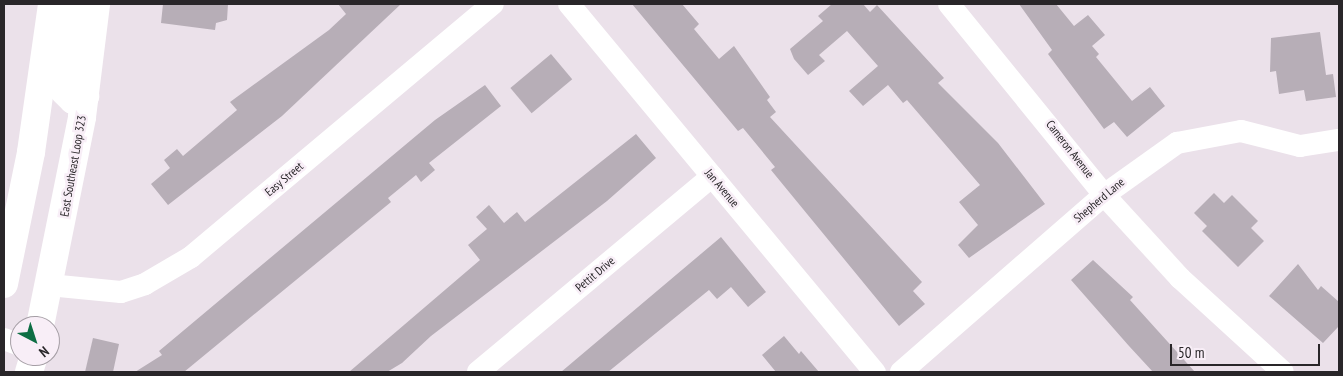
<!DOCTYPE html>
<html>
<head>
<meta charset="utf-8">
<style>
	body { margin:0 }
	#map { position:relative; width:1343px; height:376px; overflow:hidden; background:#ebe1ea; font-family:"PT Sans Narrow",sans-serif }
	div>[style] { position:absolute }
	.building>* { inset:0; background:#b7aeb7; transform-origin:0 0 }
	.street>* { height:22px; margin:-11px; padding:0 11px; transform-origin:11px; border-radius:11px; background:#fff }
	.highway>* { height:28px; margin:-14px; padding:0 14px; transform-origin:14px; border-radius:14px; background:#fff }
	span { translate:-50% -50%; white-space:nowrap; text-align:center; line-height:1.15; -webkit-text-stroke:5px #f8eef7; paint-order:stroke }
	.street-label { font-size:12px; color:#292629 }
	.frame { position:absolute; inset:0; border:5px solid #292629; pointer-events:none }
	.north { position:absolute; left:10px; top:316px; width:50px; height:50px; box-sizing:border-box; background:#f8eef7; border:1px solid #a59ea5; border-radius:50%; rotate:140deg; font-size:14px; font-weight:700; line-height:20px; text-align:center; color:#292629 }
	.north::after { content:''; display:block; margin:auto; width:18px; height:22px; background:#0d6e44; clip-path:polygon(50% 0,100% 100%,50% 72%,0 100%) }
	.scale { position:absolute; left:1170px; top:344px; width:150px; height:22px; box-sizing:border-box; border:2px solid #292629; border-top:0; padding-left:6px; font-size:15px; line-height:18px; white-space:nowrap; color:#292629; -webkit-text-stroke:4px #f8eef7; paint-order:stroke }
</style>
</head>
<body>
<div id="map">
	<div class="building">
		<div style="clip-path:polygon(163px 4px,228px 4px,227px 20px,216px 23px,215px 30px,161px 23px)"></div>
		<div style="clip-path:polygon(338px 4px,401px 4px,282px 116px,168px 205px,151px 184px,170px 168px,164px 160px,177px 149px,183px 156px,237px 110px,230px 102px,329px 30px,346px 14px)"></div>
		<div style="clip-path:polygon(632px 4px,682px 4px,699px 24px,694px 29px,719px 59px,734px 46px,770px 97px,767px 100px,776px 112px,770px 117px,922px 282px,913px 291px,925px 304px,899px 326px,771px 170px,775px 167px,743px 128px,738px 131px)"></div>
		<div style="clip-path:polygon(832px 4px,863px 4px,870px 12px,877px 5px,944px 78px,938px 83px,998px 143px,1045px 204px,969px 258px,958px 245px,978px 225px,959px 202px,980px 185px,907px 100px,903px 103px,888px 85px,863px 106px,849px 91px,878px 66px,847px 31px,819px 55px,825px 61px,808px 75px,794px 59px,790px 49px,823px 21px,818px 16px)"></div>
		<div style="clip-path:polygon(1019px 4px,1056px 4px,1074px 26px,1088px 15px,1105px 35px,1092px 46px,1099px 54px,1096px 57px,1132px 101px,1150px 87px,1165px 106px,1127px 137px,1114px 122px,1104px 129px,1048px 54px,1052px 50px)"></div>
		<div style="clip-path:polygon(1320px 32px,1326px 75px,1333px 74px,1336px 97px,1306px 101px,1304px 90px,1279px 94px,1276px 71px,1270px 72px,1271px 38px)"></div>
		<div style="left:551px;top:54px;width:33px;height:53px;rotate:50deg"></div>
		<div style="clip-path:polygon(485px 85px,501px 106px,429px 163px,435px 170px,421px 182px,416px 175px,388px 198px,391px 202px,184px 372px,135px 372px,162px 355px,159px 351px,177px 336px,435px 120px)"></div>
		<div style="clip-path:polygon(636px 134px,656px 158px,607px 201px,431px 336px,402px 363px,387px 372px,349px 372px,480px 260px,468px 245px,487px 229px,476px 217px,489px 205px,504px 223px,517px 212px,525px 222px)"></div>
		<div style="clip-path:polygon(1214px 193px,1224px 203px,1232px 195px,1258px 221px,1251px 228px,1264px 241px,1238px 267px,1202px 231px,1207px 226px,1194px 213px)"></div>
		<div style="clip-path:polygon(721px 237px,766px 292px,748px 307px,731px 287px,717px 299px,709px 290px,608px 372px,561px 372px)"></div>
		<div style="clip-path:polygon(1093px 260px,1133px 297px,1130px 300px,1195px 372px,1153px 372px,1129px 346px,1071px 280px)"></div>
		<div style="clip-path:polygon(1298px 264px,1318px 290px,1321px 286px,1339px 302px,1339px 326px,1323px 343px,1269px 296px)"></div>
		<div style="clip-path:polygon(784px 336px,799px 354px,801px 351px,819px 372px,776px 372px,762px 355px)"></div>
		<div style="clip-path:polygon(93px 338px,119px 344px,113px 372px,85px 372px)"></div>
	</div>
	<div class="street">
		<div style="left:569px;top:4px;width:479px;rotate:50.3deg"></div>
		<div style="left:949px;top:4px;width:246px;rotate:50.9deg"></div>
		<div style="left:1104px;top:195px;width:113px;rotate:47.5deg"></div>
		<div style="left:1180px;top:278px;width:139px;rotate:42.4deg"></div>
		<div style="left:49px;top:285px;width:72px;rotate:5.6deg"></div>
		<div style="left:121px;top:292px;width:25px;rotate:-18deg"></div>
		<div style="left:145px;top:284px;width:53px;rotate:-30.4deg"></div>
		<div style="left:191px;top:257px;width:394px;rotate:-40deg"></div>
		<div style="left:4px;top:339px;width:17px;rotate:21deg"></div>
		<div style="left:478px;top:372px;width:305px;rotate:-39.9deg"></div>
		<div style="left:901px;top:372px;width:269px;rotate:-41.1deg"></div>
		<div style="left:1104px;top:195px;width:90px;rotate:-35.5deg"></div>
		<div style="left:1177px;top:143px;width:65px;rotate:-10.6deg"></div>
		<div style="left:1241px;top:131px;width:61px;rotate:14.3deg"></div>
		<div style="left:1300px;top:146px;width:39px;rotate:-9deg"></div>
	</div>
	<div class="highway">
		<div style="left:73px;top:4px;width:87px;rotate:95.9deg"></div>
		<div style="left:64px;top:91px;width:13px;rotate:45deg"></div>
		<div style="left:73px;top:100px;width:13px;rotate:-18deg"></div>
		<div style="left:4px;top:284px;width:135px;rotate:-78.4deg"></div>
		<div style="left:31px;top:152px;width:149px;rotate:-81.9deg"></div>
		<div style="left:40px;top:326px;width:213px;rotate:-78.6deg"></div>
		<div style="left:82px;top:117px;width:114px;rotate:-82.9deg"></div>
		<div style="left:29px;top:372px;width:17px;rotate:-73deg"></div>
	</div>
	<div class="street-label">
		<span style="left:1070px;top:149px;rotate:52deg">Cameron Avenue</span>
		<span style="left:73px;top:166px;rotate:-80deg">East Southeast Loop 323</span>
		<span style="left:284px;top:179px;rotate:-40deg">Easy Street</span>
		<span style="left:722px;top:188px;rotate:50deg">Jan Avenue</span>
		<span style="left:1099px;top:200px;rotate:-40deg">Shepherd Lane</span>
		<span style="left:595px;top:274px;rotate:-40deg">Pettit Drive</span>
	</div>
	<div class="frame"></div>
	<div class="north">N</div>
	<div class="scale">50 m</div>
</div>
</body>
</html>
